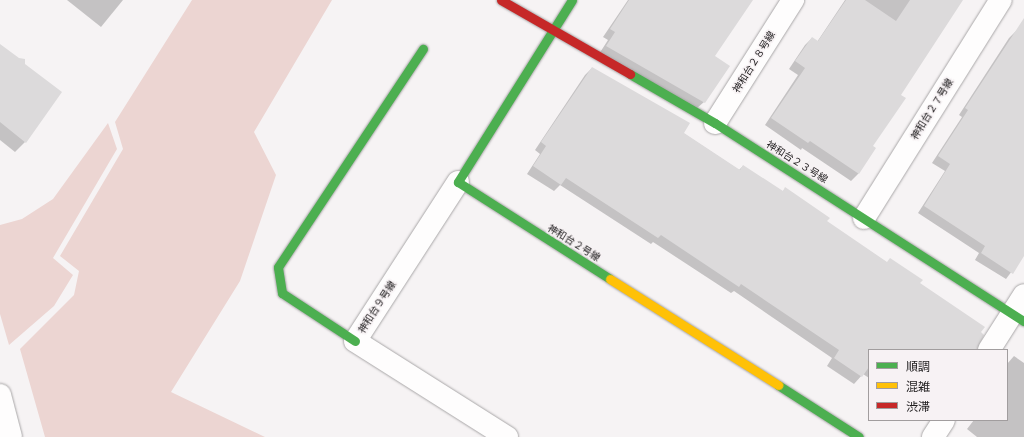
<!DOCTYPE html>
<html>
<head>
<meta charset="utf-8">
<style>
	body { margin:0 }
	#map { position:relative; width:1024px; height:437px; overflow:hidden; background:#f6f3f4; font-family:"Roboto Condensed","Noto Sans JP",sans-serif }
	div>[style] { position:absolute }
	.green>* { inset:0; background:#ecd5d2 }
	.shadow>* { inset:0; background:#0003 }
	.building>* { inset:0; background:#dcdadb }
	.roads { filter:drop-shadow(0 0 1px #a9a7a8) drop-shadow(0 0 1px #a9a7a8) }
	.street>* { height:22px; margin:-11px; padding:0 11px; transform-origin:11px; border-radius:11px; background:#fefdfd }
	.fast>* { height:9px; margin:-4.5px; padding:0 4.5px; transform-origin:4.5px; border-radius:4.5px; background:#4caf50 }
	.slow>* { height:9px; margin:-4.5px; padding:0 4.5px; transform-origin:4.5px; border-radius:4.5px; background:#ffc107 }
	.jam>* { height:9px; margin:-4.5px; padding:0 4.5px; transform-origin:4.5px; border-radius:4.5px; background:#c62828 }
	span { translate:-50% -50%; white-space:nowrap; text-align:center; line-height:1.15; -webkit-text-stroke:3px #f7f2f4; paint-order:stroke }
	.street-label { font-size:10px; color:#1f1d1e }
	.legend { position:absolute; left:868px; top:349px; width:140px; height:72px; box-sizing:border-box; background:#f7f2f4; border:1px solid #a19d9e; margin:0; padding:5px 7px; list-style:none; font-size:12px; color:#1f1d1e }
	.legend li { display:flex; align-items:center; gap:8px; height:20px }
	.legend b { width:20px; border:1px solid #a19d9e }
</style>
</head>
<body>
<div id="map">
	<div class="green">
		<div style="clip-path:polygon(192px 0,332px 0,254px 132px,276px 175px,240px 281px,171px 392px,265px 437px,45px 437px,20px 349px,74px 295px,79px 271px,60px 256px,123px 149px,115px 122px)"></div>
		<div style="clip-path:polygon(108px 123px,117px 149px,53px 258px,73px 275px,54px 306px,9px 345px,0 314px,0 225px,22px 219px,53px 199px)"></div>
	</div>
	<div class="shadow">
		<div style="clip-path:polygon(67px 0,123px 0,101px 27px)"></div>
		<div style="clip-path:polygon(628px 0,751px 0,714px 56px,704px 102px,696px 109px,599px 54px,608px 40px,603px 37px)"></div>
		<div style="clip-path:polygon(845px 0,962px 0,900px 95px,872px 146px,875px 148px,858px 174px,851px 181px,802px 148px,801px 150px,765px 125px,798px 75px,789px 69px,805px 45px,812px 38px,817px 42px)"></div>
		<div style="clip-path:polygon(1016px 31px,1024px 36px,1024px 255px,1006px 279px,975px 260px,979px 253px,918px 213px,945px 171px,932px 163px,962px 117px,959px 115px,1009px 38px)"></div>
		<div style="clip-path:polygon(0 46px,25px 142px,15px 152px,0 140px)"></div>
		<div style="clip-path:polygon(592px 68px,683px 133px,739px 170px,743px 166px,782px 192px,785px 189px,826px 222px,919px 284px,967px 350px,869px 350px,869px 378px,863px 374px,854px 384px,827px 366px,832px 358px,734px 291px,731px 293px,653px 242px,651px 244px,560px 185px,554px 191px,527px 174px,540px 154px,535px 150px,585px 75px)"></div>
		<div style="clip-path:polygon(1014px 356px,1024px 363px,1024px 437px,977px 437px,967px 429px,974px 420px,1007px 420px,1007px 364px)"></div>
	</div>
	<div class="building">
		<div style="clip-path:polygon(629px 0,753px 0,715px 56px,730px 66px,705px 103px,606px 46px,615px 32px,610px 29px)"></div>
		<div style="clip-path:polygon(846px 0,865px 0,896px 21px,910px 0,963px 0,901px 95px,906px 98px,873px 146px,876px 148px,859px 174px,810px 141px,808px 143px,771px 118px,805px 68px,795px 61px,812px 37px,818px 41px)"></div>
		<div style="clip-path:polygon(1024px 18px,1024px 256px,1013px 274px,981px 253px,985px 246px,924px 206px,950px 164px,938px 156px,968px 110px,965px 108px)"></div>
		<div style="clip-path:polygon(0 44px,19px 58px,25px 59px,25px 64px,62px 92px,26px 143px,0 122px)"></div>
		<div style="clip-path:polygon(592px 67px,690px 123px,684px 133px,740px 170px,743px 165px,783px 191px,785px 187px,830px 218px,827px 221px,887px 262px,890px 258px,923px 280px,920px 283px,985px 327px,981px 332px,984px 335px,977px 350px,869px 350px,869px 367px,862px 377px,834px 358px,839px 350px,741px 284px,739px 287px,661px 235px,658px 238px,566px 178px,561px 185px,533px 166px,546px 146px,541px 142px)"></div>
	</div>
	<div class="roads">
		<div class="street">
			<div style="left:715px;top:123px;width:146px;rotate:-57.6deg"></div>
			<div style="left:458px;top:182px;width:189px;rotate:122.9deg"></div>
			<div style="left:355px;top:341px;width:180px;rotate:32.3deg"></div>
			<div style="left:864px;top:218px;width:257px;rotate:-57.9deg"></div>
			<div style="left:989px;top:350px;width:65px;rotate:-57.5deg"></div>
			<div style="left:0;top:395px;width:43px;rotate:75.3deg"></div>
			<div style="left:933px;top:437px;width:20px;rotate:-57deg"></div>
		</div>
		<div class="fast">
			<div style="left:572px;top:0;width:215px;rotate:122.1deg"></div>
			<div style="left:458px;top:182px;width:180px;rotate:32.5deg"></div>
			<div style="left:630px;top:74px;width:98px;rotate:30deg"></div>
			<div style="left:715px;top:123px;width:367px;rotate:32.7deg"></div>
			<div style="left:355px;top:341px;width:87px;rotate:-146.7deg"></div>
			<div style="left:282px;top:293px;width:26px;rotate:-99deg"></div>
			<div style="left:278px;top:267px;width:262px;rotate:-56.4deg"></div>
			<div style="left:778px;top:385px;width:96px;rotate:32.7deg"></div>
		</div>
		<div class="slow">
			<div style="left:610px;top:279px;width:199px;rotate:32.2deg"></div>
		</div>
		<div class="jam">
			<div style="left:501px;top:0;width:149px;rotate:29.8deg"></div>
		</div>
	</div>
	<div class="street-label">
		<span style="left:754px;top:62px;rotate:-58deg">神和台２８号線</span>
		<span style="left:932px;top:109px;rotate:-58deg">神和台２７号線</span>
		<span style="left:797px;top:162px;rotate:32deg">神和台２３号線</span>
		<span style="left:574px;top:243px;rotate:32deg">神和台２号線</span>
		<span style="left:377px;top:307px;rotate:-57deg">神和台９号線</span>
	</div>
	<ul class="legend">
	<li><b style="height:5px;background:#4caf50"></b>順調</li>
	<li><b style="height:5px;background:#ffc107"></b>混雑</li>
	<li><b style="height:5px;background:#c62828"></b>渋滞</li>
	</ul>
</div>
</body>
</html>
